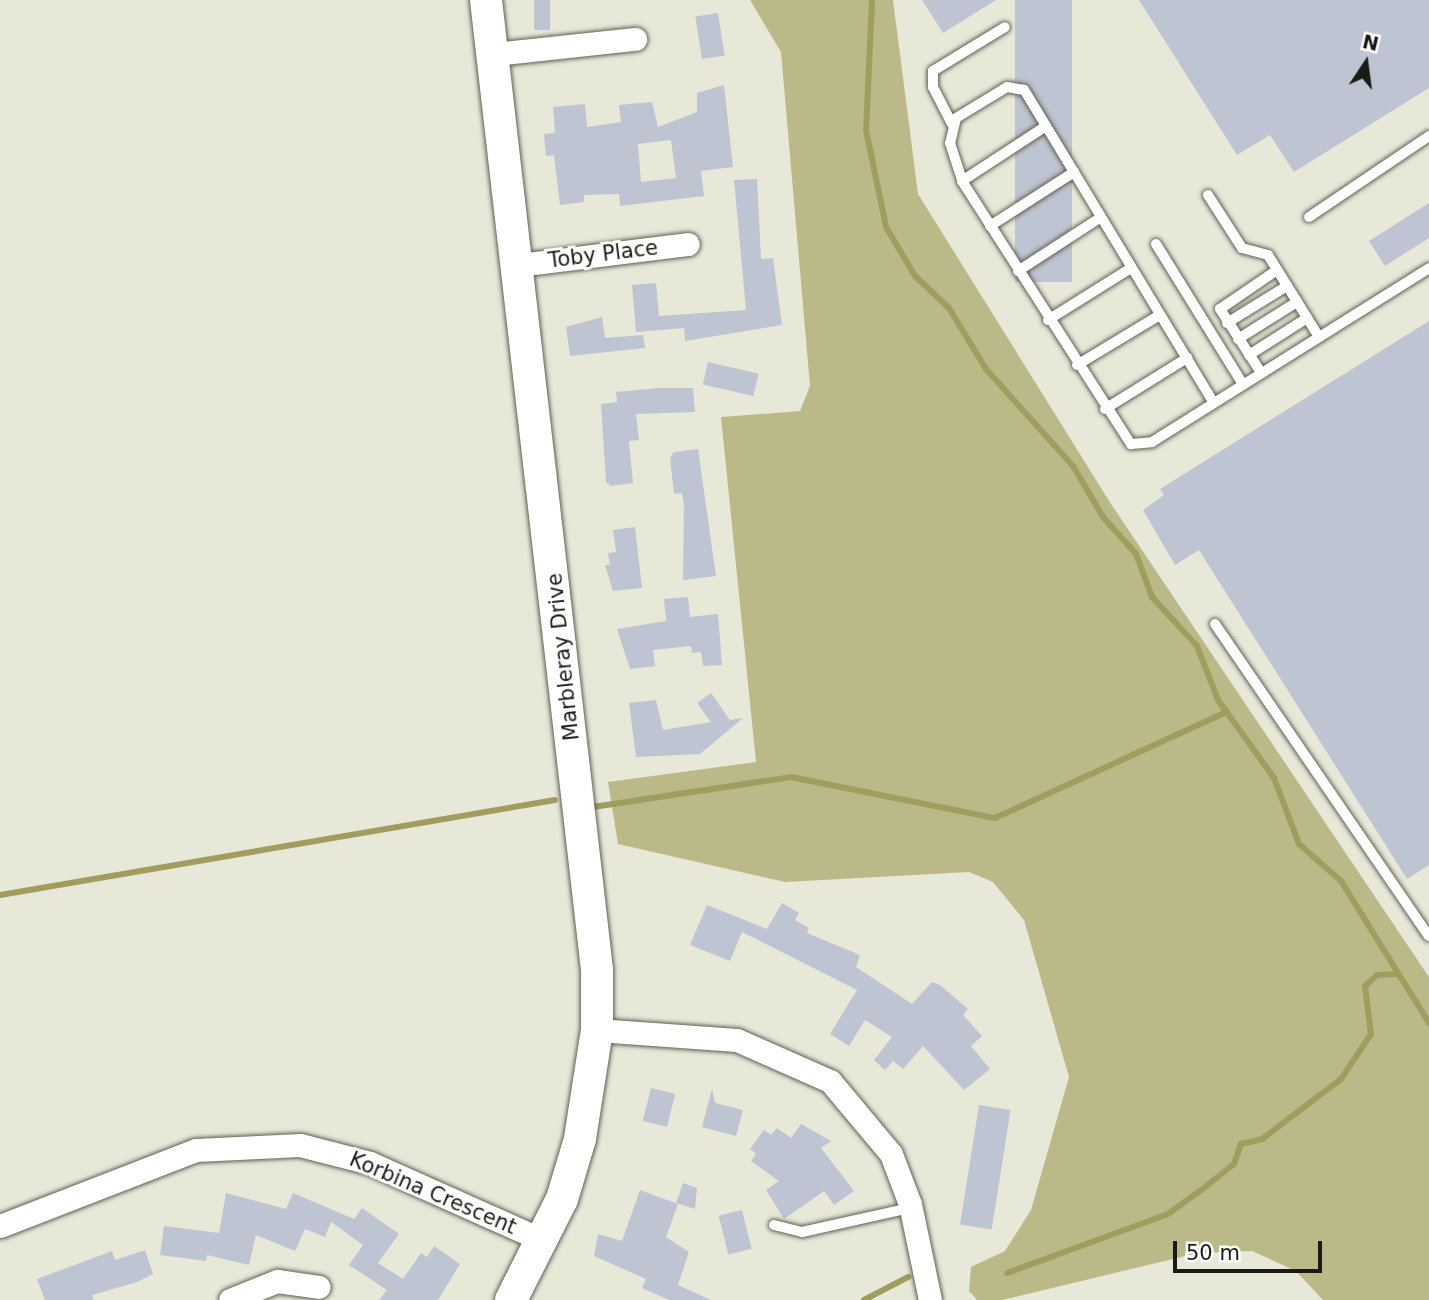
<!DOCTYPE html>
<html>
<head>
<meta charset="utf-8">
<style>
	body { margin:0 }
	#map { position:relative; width:1429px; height:1300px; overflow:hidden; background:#e8e8d9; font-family:"DejaVu Sans",sans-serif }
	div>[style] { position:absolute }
	.green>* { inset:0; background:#bbb988 }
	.stream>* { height:6px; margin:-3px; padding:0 3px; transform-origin:3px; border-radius:3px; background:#a09d5e }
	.building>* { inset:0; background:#bec4d1; transform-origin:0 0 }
	.roads { filter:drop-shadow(0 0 2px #5f5f53) drop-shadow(0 0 2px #5f5f53) }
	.lane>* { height:10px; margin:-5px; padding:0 5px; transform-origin:5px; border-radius:5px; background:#fff }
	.street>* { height:23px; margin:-11.5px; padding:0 11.5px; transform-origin:11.5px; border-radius:11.5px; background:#fff }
	.secondary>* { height:32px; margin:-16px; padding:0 16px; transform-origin:16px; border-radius:16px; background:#fff }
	span { translate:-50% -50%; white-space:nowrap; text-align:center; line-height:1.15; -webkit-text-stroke:6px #fff; paint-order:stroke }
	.street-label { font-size:21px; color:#1b1b16 }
	.north { position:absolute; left:1331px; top:28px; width:70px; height:70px; -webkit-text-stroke:5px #fff; paint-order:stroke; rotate:13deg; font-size:19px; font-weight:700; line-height:28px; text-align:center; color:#1b1b16 }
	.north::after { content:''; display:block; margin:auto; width:24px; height:32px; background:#1b1b16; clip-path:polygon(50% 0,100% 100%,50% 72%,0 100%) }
	.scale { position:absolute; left:1173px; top:1241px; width:149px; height:32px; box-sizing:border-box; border:4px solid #1b1b16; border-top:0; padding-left:9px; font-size:21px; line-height:24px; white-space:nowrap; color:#1b1b16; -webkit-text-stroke:5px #fff; paint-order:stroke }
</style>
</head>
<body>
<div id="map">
	<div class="green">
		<div style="clip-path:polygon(750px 0,893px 0,918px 194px,1111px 504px,1429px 977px,1429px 1300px,1323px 1300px,1296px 1271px,1252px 1251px,1198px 1253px,1002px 1300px,977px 1300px,969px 1291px,971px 1267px,1005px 1251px,1031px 1210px,1069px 1077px,1024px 920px,993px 882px,969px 872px,785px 882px,618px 844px,608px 782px,756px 762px,721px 417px,800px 411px,810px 386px,781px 52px)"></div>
	</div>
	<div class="stream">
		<div style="left:872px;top:0;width:130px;rotate:92.6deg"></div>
		<div style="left:866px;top:130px;width:99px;rotate:78.3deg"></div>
		<div style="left:886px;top:227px;width:57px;rotate:59.4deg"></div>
		<div style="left:915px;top:276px;width:47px;rotate:43.3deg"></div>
		<div style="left:949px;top:308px;width:71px;rotate:58.8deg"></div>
		<div style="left:986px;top:369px;width:130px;rotate:48.1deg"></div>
		<div style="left:1073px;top:466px;width:59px;rotate:59.5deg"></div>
		<div style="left:1103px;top:517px;width:50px;rotate:48.3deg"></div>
		<div style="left:1136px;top:554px;width:46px;rotate:69.6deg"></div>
		<div style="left:1152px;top:597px;width:67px;rotate:47.4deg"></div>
		<div style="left:1197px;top:646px;width:58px;rotate:68.7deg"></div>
		<div style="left:1218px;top:700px;width:96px;rotate:54.3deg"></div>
		<div style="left:1274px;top:778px;width:71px;rotate:69.3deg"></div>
		<div style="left:1299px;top:844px;width:56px;rotate:41.4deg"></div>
		<div style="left:1341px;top:881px;width:167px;rotate:58.2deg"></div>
		<div style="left:593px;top:807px;width:200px;rotate:-8.6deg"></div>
		<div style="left:791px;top:777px;width:208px;rotate:11.4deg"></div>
		<div style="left:995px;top:818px;width:255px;rotate:-24.6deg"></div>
		<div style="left:0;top:895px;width:563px;rotate:-9.71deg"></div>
		<div style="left:1007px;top:1273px;width:171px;rotate:-20.1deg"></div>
		<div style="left:1168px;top:1214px;width:39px;rotate:-36deg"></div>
		<div style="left:1200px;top:1191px;width:43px;rotate:-38.5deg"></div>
		<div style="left:1234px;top:1164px;width:21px;rotate:-71deg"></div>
		<div style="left:1241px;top:1144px;width:22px;rotate:-13deg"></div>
		<div style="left:1262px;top:1139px;width:99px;rotate:-37.2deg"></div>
		<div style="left:1341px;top:1079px;width:54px;rotate:-56.3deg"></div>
		<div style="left:1371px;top:1034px;width:48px;rotate:-97.1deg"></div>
		<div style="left:1365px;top:986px;width:16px;rotate:-43deg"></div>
		<div style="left:1377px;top:975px;width:19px;rotate:-3deg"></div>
		<div style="left:864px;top:1300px;width:50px;rotate:-27.6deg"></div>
	</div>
	<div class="building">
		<div style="left:534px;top:0;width:16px;height:30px"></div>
		<div style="clip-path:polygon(922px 0,996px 0,943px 33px)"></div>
		<div style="left:1015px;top:0;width:57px;height:282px"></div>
		<div style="clip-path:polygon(1139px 0,1429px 0,1429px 88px,1294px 172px,1270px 135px,1237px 155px)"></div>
		<div style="left:718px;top:13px;width:43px;height:23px;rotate:81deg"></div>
		<div style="clip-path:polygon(evenodd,724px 85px,733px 167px,701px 171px,704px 196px,620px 206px,619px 194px,584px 195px,584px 202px,560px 205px,554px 155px,546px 156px,544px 134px,555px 133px,553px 107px,585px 104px,587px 127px,621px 122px,619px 105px,652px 102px,658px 127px,697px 112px,697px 93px,724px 85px,671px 140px,676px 178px,641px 182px,638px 144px,671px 140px)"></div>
		<div style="clip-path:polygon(757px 179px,761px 259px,773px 258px,782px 325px,685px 341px,684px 328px,636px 332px,632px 285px,656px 283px,659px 316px,746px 310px,734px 180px)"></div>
		<div style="clip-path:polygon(1429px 203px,1429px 238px,1385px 266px,1369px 241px)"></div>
		<div style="clip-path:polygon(602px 317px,605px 338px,643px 335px,645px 348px,570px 356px,566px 327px)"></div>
		<div style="clip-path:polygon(1429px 321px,1429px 865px,1407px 879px,1199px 550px,1175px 565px,1143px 510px,1164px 495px,1160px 489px)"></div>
		<div style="left:708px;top:362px;width:52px;height:23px;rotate:13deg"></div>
		<div style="clip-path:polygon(658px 388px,693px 388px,695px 412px,636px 414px,639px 440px,629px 441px,633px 483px,611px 486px,606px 482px,601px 404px,617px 402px,616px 392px)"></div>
		<div style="clip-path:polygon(698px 449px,716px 576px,683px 580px,684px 505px,682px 493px,674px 494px,670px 458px,674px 452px)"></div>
		<div style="clip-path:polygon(635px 527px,642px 588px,613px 591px,605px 565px,610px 565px,608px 553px,616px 552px,613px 530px)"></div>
		<div style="clip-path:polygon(688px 597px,690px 617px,718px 614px,722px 665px,703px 666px,701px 652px,692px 653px,691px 646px,653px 650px,655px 666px,630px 669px,617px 629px,666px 621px,664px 599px)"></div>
		<div style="clip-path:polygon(711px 693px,730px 720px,743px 718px,700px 754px,636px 757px,629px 703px,656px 700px,663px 730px,711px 722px,697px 703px)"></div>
		<div style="clip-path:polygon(782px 903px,799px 913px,795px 920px,809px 928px,807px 933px,860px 955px,856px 967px,912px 1004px,932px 982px,940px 985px,968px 1009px,963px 1015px,982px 1036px,971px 1046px,990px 1069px,964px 1090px,923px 1046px,903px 1069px,893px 1061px,885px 1070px,874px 1060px,892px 1037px,865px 1020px,849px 1046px,830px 1034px,857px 990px,742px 932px,730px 961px,690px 945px,707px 905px,767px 929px)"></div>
		<div style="left:651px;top:1088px;width:25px;height:34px;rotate:14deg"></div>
		<div style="clip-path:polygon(712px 1089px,715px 1103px,743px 1110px,736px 1136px,702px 1127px)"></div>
		<div style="left:979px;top:1105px;width:32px;height:121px;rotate:9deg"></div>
		<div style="clip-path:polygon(801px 1124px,831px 1141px,821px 1148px,854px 1191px,834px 1205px,824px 1191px,784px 1219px,766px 1190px,779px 1181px,751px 1161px,756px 1154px,750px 1149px,764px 1130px,771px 1135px,777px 1128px,791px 1138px)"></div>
		<div style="clip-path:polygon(683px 1183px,697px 1188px,695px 1209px,676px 1203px)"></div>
		<div style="clip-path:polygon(640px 1190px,678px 1204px,666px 1237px,689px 1252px,678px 1285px,711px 1300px,669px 1300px,642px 1288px,646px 1279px,594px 1256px,598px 1234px,622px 1241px)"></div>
		<div style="clip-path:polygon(226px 1193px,286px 1209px,293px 1193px,354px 1219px,362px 1208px,399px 1234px,378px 1263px,403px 1279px,421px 1253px,427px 1257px,434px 1246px,460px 1264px,438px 1300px,379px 1300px,387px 1290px,349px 1265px,363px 1245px,331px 1222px,325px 1237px,305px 1229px,295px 1251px,256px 1235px,249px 1265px,207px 1255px,206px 1261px,160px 1255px,164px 1226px,219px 1233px)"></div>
		<div style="left:742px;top:1210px;width:40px;height:24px;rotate:76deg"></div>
		<div style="clip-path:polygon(145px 1250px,153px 1274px,137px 1282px,92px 1295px,94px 1300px,45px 1300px,37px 1279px,112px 1251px,115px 1260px)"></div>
	</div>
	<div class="roads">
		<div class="lane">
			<div style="left:952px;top:124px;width:42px;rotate:-117.2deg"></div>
			<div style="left:933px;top:87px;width:16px;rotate:-90deg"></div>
			<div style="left:933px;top:71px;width:84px;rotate:-31.4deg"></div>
			<div style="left:962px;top:181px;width:100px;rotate:-33.2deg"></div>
			<div style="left:1208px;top:195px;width:63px;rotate:57.3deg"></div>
			<div style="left:1242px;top:248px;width:27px;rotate:15deg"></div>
			<div style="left:1268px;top:255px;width:97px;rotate:58.1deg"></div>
			<div style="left:1309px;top:217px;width:145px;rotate:-34deg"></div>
			<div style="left:990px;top:226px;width:100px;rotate:-32.7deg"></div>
			<div style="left:1156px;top:244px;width:161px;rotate:58.2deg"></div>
			<div style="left:1018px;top:271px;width:99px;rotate:-33deg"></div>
			<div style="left:1048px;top:320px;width:98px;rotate:-32.1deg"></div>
			<div style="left:1227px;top:323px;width:70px;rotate:-31.7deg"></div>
			<div style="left:1238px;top:339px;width:70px;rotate:-32.1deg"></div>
			<div style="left:1249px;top:355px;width:69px;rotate:-32.5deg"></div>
			<div style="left:1077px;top:365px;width:97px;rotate:-31.1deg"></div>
			<div style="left:1260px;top:371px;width:74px;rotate:-122.8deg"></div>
			<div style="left:1220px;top:309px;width:69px;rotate:-34.4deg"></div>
			<div style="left:1212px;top:400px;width:363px;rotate:-121.2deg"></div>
			<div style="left:1024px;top:90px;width:17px;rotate:-170deg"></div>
			<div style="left:1007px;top:87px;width:60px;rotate:148.7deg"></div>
			<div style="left:956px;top:118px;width:26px;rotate:103deg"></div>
			<div style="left:950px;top:143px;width:40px;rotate:72deg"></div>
			<div style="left:962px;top:181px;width:313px;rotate:57.3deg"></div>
			<div style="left:1131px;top:444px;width:21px;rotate:-5deg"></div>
			<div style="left:1152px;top:442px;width:327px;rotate:-32.1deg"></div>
			<div style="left:1105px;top:409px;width:97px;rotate:-31.9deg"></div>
			<div style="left:1215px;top:624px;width:378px;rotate:55.6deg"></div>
			<div style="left:774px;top:1225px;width:29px;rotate:14deg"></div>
			<div style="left:802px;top:1232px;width:111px;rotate:-12.5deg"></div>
		</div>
		<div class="street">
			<div style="left:494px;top:54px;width:142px;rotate:-6.1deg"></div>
			<div style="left:519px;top:265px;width:170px;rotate:-7.1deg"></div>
			<div style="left:597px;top:1030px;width:140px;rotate:4.1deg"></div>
			<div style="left:737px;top:1040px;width:102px;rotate:23.8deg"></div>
			<div style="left:830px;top:1081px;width:95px;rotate:50.1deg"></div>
			<div style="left:891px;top:1154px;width:53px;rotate:69.2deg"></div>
			<div style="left:910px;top:1204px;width:98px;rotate:78.2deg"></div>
			<div style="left:0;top:1226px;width:210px;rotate:-21.2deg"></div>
			<div style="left:196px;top:1150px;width:104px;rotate:-2.8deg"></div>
			<div style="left:300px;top:1145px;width:72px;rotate:14.4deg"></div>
			<div style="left:370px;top:1163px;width:191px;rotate:24.1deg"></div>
			<div style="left:230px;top:1300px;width:51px;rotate:-22deg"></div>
			<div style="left:277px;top:1281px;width:42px;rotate:8.1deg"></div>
		</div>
		<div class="secondary">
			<div style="left:486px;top:0;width:976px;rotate:83.47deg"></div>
			<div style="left:597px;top:970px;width:60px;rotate:90deg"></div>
			<div style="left:597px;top:1030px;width:110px;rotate:98.9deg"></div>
			<div style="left:580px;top:1139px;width:63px;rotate:106.7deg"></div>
			<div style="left:562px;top:1199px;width:113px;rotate:116.8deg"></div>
		</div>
	</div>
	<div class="street-label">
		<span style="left:603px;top:254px;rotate:-7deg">Toby Place</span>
		<span style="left:563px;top:657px;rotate:-96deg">Marbleray Drive</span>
		<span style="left:433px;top:1193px;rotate:23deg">Korbina Crescent</span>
	</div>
	<div class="north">N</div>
	<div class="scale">50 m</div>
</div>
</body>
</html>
